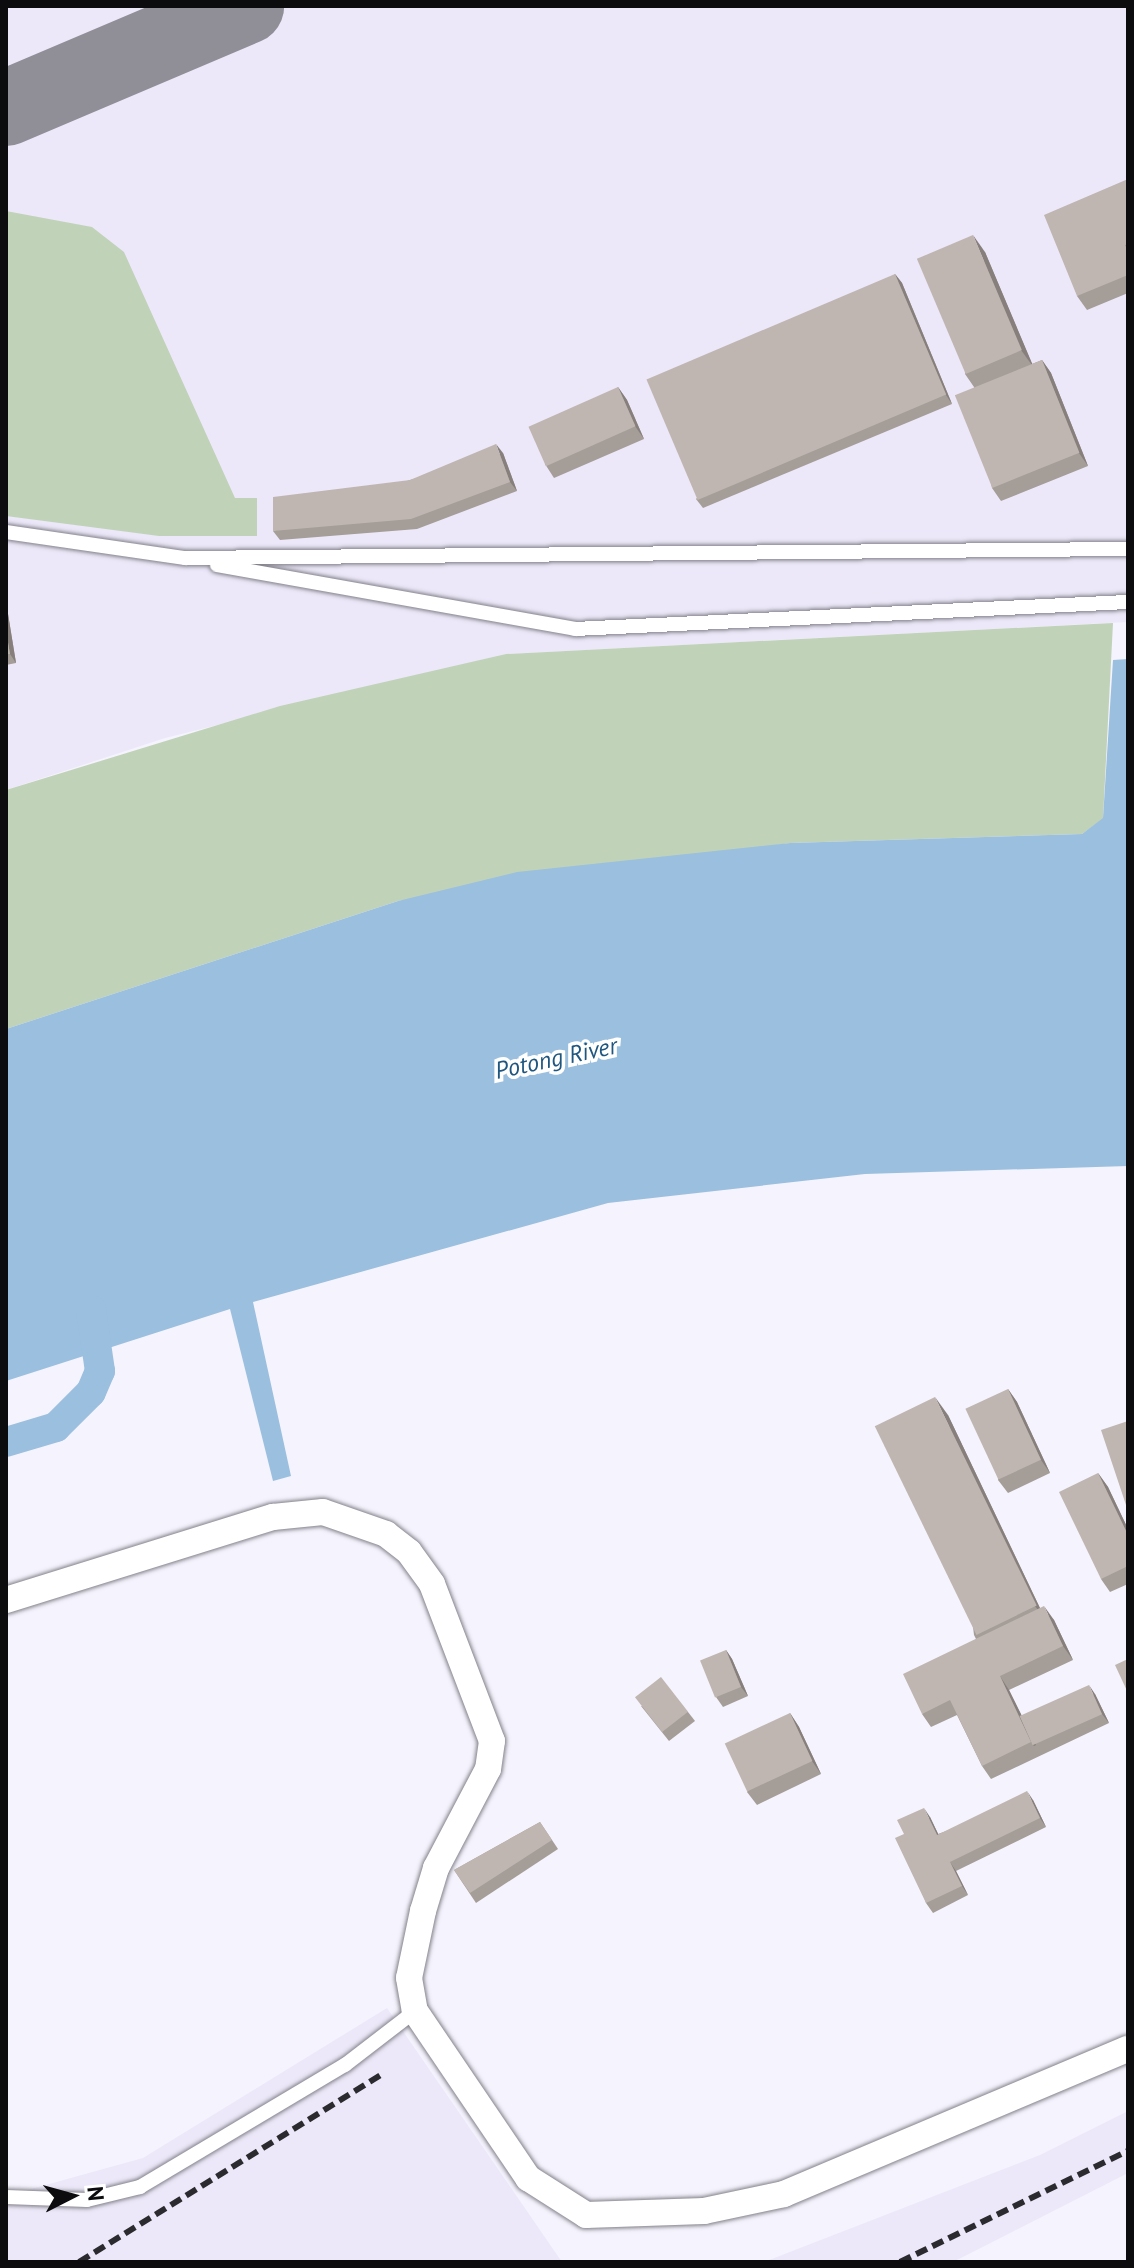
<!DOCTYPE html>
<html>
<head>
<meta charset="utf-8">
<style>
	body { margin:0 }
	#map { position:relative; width:1134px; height:2268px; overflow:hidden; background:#f5f3fd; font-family:"PT Sans",sans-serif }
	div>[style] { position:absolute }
	.built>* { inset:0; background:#ece8f9 }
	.green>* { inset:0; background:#c0d3b9 }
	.water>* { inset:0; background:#9bbfde }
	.canal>* { height:30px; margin:-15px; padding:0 15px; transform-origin:15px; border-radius:15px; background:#9bbfde }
	.taxiway>* { height:76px; margin:-38px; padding:0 38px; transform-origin:38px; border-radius:38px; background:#908e96 }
	.roads { filter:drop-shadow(0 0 2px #83818a) drop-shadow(0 0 2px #83818a) }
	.lane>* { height:14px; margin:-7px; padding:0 7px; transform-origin:7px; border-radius:7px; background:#fff }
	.street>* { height:26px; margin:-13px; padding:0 13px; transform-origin:13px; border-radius:13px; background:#fff }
	.rail>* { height:6px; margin-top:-3px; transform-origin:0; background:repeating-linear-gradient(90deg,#2b2a2e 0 12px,transparent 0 18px) }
	.wall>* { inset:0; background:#a49d98 }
	.shaded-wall>* { inset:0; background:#867f7c }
	.building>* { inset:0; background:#bfb6b1; transform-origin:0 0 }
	span { translate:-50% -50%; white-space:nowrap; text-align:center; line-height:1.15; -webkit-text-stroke:7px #fff; paint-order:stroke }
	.water-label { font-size:24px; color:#1e567f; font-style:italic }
	.frame { position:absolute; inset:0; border:8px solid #0c0b0e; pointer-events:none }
	.north { position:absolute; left:32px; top:2156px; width:80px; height:80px; -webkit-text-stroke:6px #fff; paint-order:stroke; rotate:84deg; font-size:22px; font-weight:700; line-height:32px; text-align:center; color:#0c0b0e }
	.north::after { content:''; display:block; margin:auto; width:28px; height:36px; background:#0c0b0e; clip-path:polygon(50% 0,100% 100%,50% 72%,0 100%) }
</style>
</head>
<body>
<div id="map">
	<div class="built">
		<div style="clip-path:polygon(6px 6px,1128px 6px,1128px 622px,506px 654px,165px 738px,6px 790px)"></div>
		<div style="clip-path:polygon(387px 2008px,562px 2262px,6px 2262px,6px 2196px,143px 2158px)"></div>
		<div style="clip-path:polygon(1128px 2111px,1128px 2173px,953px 2262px,764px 2262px,1040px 2155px)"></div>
	</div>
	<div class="green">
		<div style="clip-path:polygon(6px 211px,92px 227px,124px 252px,235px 498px,257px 498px,257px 536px,159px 536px,6px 516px)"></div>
		<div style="clip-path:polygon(1113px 623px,1103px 819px,1082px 834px,790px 843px,398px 901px,6px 1029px,6px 790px,280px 706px,506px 654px)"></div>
	</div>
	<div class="water">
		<div style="clip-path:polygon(1128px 659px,1128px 1166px,865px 1174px,608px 1203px,253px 1302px,291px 1476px,273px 1481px,230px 1309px,6px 1381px,6px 1029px,398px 901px,517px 872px,790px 843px,1082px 834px,1103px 818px,1113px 660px)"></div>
	</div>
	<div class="canal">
		<div style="left:6px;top:1442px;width:52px;rotate:-16.7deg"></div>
		<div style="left:56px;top:1427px;width:49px;rotate:-45deg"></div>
		<div style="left:91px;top:1392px;width:23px;rotate:-67deg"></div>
		<div style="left:100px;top:1371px;width:62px;rotate:-98.4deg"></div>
	</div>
	<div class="taxiway">
		<div style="left:6px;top:108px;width:261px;rotate:-23deg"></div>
	</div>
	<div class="roads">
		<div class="lane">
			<div style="left:6px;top:532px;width:181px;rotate:8.3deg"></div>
			<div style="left:185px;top:558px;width:943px;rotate:-0.55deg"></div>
			<div style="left:217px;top:565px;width:364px;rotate:10.1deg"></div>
			<div style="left:575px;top:629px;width:554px;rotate:-2.8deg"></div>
			<div style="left:6px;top:2197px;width:81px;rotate:2.1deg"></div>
			<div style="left:87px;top:2200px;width:55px;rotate:-13.8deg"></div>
			<div style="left:140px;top:2187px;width:239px;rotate:-30.8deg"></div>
			<div style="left:345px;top:2065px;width:88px;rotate:-37.6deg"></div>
		</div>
		<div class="street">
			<div style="left:6px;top:1600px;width:280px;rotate:-17.3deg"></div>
			<div style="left:273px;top:1517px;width:50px;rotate:-5.7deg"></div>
			<div style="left:323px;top:1512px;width:67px;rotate:19.2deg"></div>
			<div style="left:386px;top:1534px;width:29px;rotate:38deg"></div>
			<div style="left:409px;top:1552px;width:39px;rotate:54deg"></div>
			<div style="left:432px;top:1584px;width:168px;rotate:69.1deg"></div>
			<div style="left:492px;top:1741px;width:28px;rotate:98deg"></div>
			<div style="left:488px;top:1769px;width:112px;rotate:117.7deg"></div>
			<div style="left:436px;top:1868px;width:45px;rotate:106.8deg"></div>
			<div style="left:423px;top:1911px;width:68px;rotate:101.8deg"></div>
			<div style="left:409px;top:1978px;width:34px;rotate:80deg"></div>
			<div style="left:415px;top:2011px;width:202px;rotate:55.9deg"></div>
			<div style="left:528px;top:2178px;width:69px;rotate:32.5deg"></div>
			<div style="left:586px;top:2215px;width:118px;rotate:-1.9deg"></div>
			<div style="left:704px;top:2211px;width:82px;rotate:-12deg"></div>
			<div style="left:784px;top:2194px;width:373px;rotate:-22.9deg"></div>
		</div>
	</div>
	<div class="rail">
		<div style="left:79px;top:2262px;width:355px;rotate:-31.8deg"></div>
		<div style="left:900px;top:2262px;width:254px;rotate:-26deg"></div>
	</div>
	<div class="wall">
		<div style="clip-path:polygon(1128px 179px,1128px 293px,1087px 310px,1077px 296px)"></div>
		<div style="clip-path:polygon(985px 252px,1032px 364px,1042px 360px,1051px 373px,1088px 466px,1001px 501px,992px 488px,974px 387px,965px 374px)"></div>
		<div style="clip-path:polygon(895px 274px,902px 283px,952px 404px,703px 508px,696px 499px)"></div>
		<div style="clip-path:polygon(618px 387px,627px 400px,644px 439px,554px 478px,545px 464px)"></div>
		<div style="clip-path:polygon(503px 453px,517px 491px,417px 529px,280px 540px,273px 531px,410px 480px)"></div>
		<div style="clip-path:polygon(6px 611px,8px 614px,16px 663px,6px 665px)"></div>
		<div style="clip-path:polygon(1008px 1389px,1017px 1402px,1050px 1473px,1008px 1493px,998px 1480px)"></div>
		<div style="clip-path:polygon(948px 1415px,1040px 1608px,1054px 1620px,1073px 1660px,1009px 1690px,1022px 1716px,1095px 1694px,1109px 1723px,991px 1779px,982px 1766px,957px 1715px,931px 1727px,922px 1714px,976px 1639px,974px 1635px)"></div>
		<div style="clip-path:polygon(1098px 1473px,1108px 1487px,1128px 1529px,1128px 1584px,1110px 1592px,1101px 1579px)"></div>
		<div style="clip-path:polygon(726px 1650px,732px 1659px,748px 1696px,723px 1707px,716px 1697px)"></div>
		<div style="clip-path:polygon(641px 1706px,688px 1712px,695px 1721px,669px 1741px)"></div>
		<div style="clip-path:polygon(790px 1713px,799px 1727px,821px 1774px,757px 1805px,747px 1792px)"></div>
		<div style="clip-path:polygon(1033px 1800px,1046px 1827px,956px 1871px,968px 1895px,933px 1913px,926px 1903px,904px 1834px,930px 1817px,938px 1834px)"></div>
		<div style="clip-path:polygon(540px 1822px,558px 1849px,476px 1903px,454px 1870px)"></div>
	</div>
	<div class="shaded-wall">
		<div style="clip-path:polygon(973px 235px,985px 252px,1034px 368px,1021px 350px)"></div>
		<div style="clip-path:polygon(895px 274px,902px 283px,952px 404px,946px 395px)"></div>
		<div style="clip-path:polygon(1042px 360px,1051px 373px,1088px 466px,1079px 453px)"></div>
		<div style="clip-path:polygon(618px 387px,627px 400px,644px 439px,635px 426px)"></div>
		<div style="clip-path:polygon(496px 444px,503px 453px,517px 491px,510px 482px)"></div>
		<div style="clip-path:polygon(6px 611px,8px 614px,16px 663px,10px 654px,6px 631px)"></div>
		<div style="clip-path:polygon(1008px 1389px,1017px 1402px,1050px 1473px,1041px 1460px)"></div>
		<div style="clip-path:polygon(935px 1397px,948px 1415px,1047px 1623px,1035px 1606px)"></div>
		<div style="clip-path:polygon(1098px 1473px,1108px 1487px,1128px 1529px,1128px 1535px)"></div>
		<div style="clip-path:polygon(1044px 1606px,1054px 1620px,1073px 1660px,1063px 1646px)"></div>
		<div style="clip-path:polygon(726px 1650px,732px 1659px,748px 1696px,741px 1687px)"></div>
		<div style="clip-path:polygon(1000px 1676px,1009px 1690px,1036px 1745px,1034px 1746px,1031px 1742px)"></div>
		<div style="clip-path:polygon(1089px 1685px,1095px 1694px,1109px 1723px,1102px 1714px)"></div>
		<div style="clip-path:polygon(790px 1713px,799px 1727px,821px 1774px,812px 1761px)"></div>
		<div style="clip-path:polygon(1027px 1791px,1033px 1800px,1046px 1827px,1040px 1818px)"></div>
		<div style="clip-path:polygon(924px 1808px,930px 1817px,943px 1844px,937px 1835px)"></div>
		<div style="clip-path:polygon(950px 1862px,956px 1871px,968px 1895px,962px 1886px)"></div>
	</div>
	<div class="building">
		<div style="clip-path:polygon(1128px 179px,1128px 244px,1125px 245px,1128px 251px,1128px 275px,1077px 296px,1044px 215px)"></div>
		<div style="left:973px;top:235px;width:125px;height:61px;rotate:67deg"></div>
		<div style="left:895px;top:274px;width:131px;height:270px;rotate:67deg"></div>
		<div style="left:1042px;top:360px;width:100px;height:94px;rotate:68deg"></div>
		<div style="left:618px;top:387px;width:43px;height:98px;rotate:66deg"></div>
		<div style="clip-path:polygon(496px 444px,510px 482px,411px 519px,273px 531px,273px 497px,410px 480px)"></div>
		<div style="clip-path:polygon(6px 631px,10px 654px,6px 654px)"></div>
		<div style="left:1008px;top:1389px;width:78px;height:47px;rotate:65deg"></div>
		<div style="left:935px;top:1397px;width:232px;height:67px;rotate:64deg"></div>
		<div style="clip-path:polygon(1128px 1421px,1128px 1511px,1101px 1430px)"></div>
		<div style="clip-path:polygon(1098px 1473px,1128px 1535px,1128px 1566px,1101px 1579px,1059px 1492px)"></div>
		<div style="clip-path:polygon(1044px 1606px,1063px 1646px,1000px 1676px,1031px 1742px,982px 1766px,950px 1700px,922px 1714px,903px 1674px)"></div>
		<div style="left:726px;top:1650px;width:40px;height:28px;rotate:68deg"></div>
		<div style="clip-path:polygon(1128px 1659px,1128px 1693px,1115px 1665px)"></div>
		<div style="left:661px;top:1677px;width:44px;height:33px;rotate:52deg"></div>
		<div style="left:1089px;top:1685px;width:32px;height:76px;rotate:66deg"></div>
		<div style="left:790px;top:1713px;width:53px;height:72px;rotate:65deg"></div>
		<div style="clip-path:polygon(1027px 1791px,1040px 1818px,950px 1862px,962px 1886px,926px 1903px,895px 1838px,904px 1834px,897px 1820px,924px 1808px,937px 1835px)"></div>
		<div style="clip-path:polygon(540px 1822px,552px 1840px,470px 1893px,454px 1870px)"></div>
	</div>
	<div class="water-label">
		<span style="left:556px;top:1058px;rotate:-12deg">Potong River</span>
	</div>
	<div class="frame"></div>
	<div class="north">N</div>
</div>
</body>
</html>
